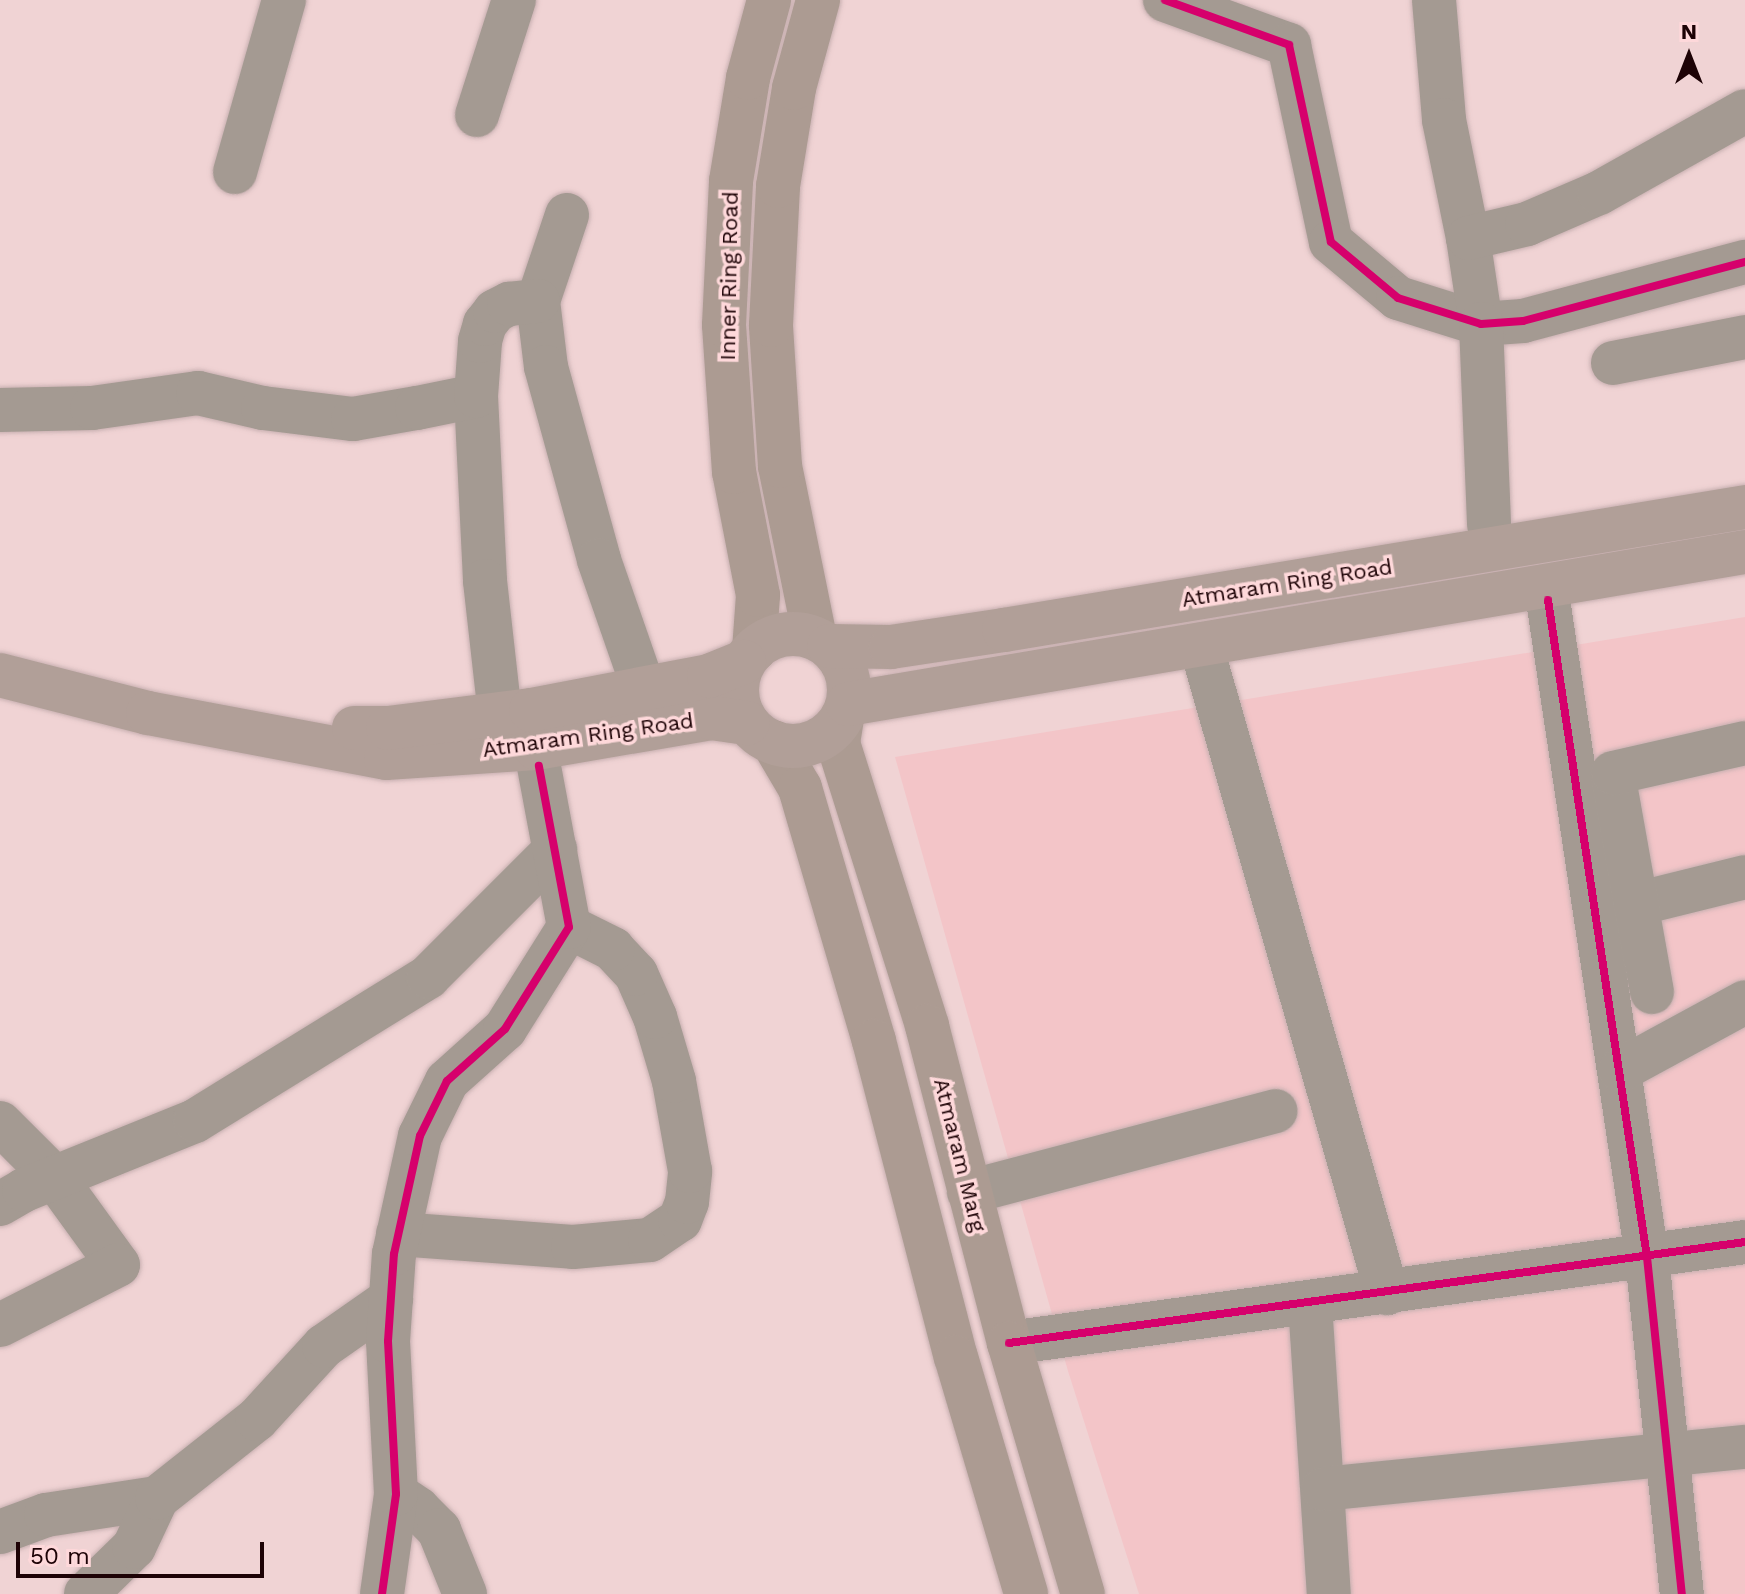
<!DOCTYPE html>
<html>
<head>
<meta charset="utf-8">
<style>
	body { margin:0 }
	#map { position:relative; width:1745px; height:1594px; overflow:hidden; background:#f0d3d4; font-family:"Work Sans",sans-serif }
	div>[style] { position:absolute }
	.built>* { inset:0; background:#f3c5c8 }
	.roads { filter:drop-shadow(0 0 2px #c8b0b1) drop-shadow(0 0 2px #c8b0b1) }
	.minor>* { height:44px; margin:-22px; padding:0 22px; transform-origin:22px; border-radius:22px; background:#a49a92 }
	.major>* { height:44px; margin:-22px; padding:0 22px; transform-origin:22px; border-radius:22px; background:#ac9b92 }
	.highway>* { height:44px; margin:-22px; padding:0 22px; transform-origin:22px; border-radius:22px; background:#b19f98 }
	.highway>.ring { margin:-22px; padding:0; box-sizing:content-box; background:none; border:44px solid #b19f98; border-radius:50% }
	.cycleway>* { height:8px; margin:-4px; padding:0 4px; transform-origin:4px; border-radius:4px; background:#d6006c }
	span { translate:-50% -50%; white-space:nowrap; text-align:center; line-height:1.15; -webkit-text-stroke:7px #fed8da; paint-order:stroke }
	.street-label { font-size:22px; color:#1d0205 }
	.north { position:absolute; left:1649px; top:16px; width:80px; height:80px; -webkit-text-stroke:6px #fed8da; paint-order:stroke; rotate:0deg; font-size:22px; font-weight:700; line-height:32px; text-align:center; color:#1d0205 }
	.north::after { content:''; display:block; margin:auto; width:28px; height:36px; background:#1d0205; clip-path:polygon(50% 0,100% 100%,50% 72%,0 100%) }
	.scale { position:absolute; left:16px; top:1542px; width:248px; height:36px; box-sizing:border-box; border:4px solid #1d0205; border-top:0; padding-left:10px; font-size:24px; line-height:28px; white-space:nowrap; color:#1d0205; -webkit-text-stroke:6px #fed8da; paint-order:stroke }
</style>
</head>
<body>
<div id="map">
	<div class="built">
		<div style="clip-path:polygon(1745px 617px,1745px 1594px,1139px 1594px,1068px 1371px,895px 757px)"></div>
	</div>
	<div class="roads">
		<div class="minor">
			<div style="left:1165px;top:0;width:132px;rotate:19.9deg"></div>
			<div style="left:1289px;top:45px;width:201px;rotate:78deg"></div>
			<div style="left:1331px;top:242px;width:87px;rotate:39.9deg"></div>
			<div style="left:1398px;top:298px;width:87px;rotate:17.4deg"></div>
			<div style="left:1481px;top:324px;width:42px;rotate:-4.1deg"></div>
			<div style="left:1523px;top:321px;width:230px;rotate:-14.9deg"></div>
			<div style="left:1434px;top:0;width:120px;rotate:85.2deg"></div>
			<div style="left:1444px;top:120px;width:120px;rotate:78.5deg"></div>
			<div style="left:1468px;top:238px;width:87px;rotate:81.4deg"></div>
			<div style="left:1481px;top:324px;width:201px;rotate:87.7deg"></div>
			<div style="left:477px;top:115px;width:121px;rotate:-72.2deg"></div>
			<div style="left:235px;top:172px;width:179px;rotate:-74.1deg"></div>
			<div style="left:567px;top:215px;width:91px;rotate:108.6deg"></div>
			<div style="left:538px;top:301px;width:66px;rotate:83.1deg"></div>
			<div style="left:546px;top:367px;width:200px;rotate:74.6deg"></div>
			<div style="left:599px;top:560px;width:137px;rotate:70.8deg"></div>
			<div style="left:1468px;top:238px;width:61px;rotate:-13.3deg"></div>
			<div style="left:1527px;top:224px;width:78px;rotate:-23.3deg"></div>
			<div style="left:1599px;top:193px;width:167px;rotate:-29.3deg"></div>
			<div style="left:1613px;top:363px;width:135px;rotate:-11.1deg"></div>
			<div style="left:476px;top:396px;width:185px;rotate:87.2deg"></div>
			<div style="left:485px;top:581px;width:134px;rotate:83.6deg"></div>
			<div style="left:0;top:410px;width:92px;rotate:-1.2deg"></div>
			<div style="left:92px;top:408px;width:107px;rotate:-8.1deg"></div>
			<div style="left:198px;top:393px;width:67px;rotate:13deg"></div>
			<div style="left:263px;top:408px;width:91px;rotate:7deg"></div>
			<div style="left:353px;top:419px;width:65px;rotate:-9.8deg"></div>
			<div style="left:417px;top:408px;width:60px;rotate:-11.5deg"></div>
			<div style="left:476px;top:396px;width:55px;rotate:-85.8deg"></div>
			<div style="left:480px;top:341px;width:18px;rotate:-74deg"></div>
			<div style="left:485px;top:324px;width:16px;rotate:-52deg"></div>
			<div style="left:495px;top:311px;width:16px;rotate:-27deg"></div>
			<div style="left:509px;top:304px;width:29px;rotate:-6deg"></div>
			<div style="left:1548px;top:600px;width:664px;rotate:81.43deg"></div>
			<div style="left:1647px;top:1257px;width:339px;rotate:84.1deg"></div>
			<div style="left:1204px;top:656px;width:663px;rotate:73.97deg"></div>
			<div style="left:1636px;top:904px;width:112px;rotate:-13.9deg"></div>
			<div style="left:1652px;top:992px;width:222px;rotate:-100.1deg"></div>
			<div style="left:1613px;top:773px;width:135px;rotate:-12.8deg"></div>
			<div style="left:1620px;top:1070px;width:142px;rotate:-28.5deg"></div>
			<div style="left:0;top:1123px;width:78px;rotate:45deg"></div>
			<div style="left:55px;top:1178px;width:107px;rotate:54.1deg"></div>
			<div style="left:118px;top:1265px;width:132px;rotate:153deg"></div>
			<div style="left:969px;top:1192px;width:317px;rotate:-14.8deg"></div>
			<div style="left:0;top:1204px;width:28px;rotate:-30deg"></div>
			<div style="left:24px;top:1190px;width:184px;rotate:-22deg"></div>
			<div style="left:195px;top:1121px;width:274px;rotate:-31.7deg"></div>
			<div style="left:428px;top:977px;width:180px;rotate:-45deg"></div>
			<div style="left:398px;top:1234px;width:175px;rotate:4.2deg"></div>
			<div style="left:573px;top:1247px;width:77px;rotate:-5.2deg"></div>
			<div style="left:650px;top:1240px;width:36px;rotate:-34deg"></div>
			<div style="left:680px;top:1220px;width:19px;rotate:-69deg"></div>
			<div style="left:687px;top:1202px;width:31px;rotate:-84deg"></div>
			<div style="left:690px;top:1171px;width:91px;rotate:-100.1deg"></div>
			<div style="left:674px;top:1081px;width:67px;rotate:-106.5deg"></div>
			<div style="left:655px;top:1017px;width:47px;rotate:-113.8deg"></div>
			<div style="left:636px;top:974px;width:34px;rotate:-133deg"></div>
			<div style="left:613px;top:949px;width:49px;rotate:-153.4deg"></div>
			<div style="left:1310px;top:1303px;width:292px;rotate:86.3deg"></div>
			<div style="left:1009px;top:1343px;width:743px;rotate:-7.81deg"></div>
			<div style="left:1323px;top:1489px;width:424px;rotate:-5.7deg"></div>
			<div style="left:396px;top:1494px;width:27px;rotate:34deg"></div>
			<div style="left:418px;top:1509px;width:30px;rotate:45deg"></div>
			<div style="left:439px;top:1530px;width:69px;rotate:67.9deg"></div>
			<div style="left:0;top:1532px;width:49px;rotate:-20.3deg"></div>
			<div style="left:46px;top:1515px;width:112px;rotate:-8.7deg"></div>
			<div style="left:86px;top:1594px;width:67px;rotate:-44.4deg"></div>
			<div style="left:134px;top:1547px;width:54px;rotate:-64.9deg"></div>
			<div style="left:157px;top:1498px;width:127px;rotate:-38.3deg"></div>
			<div style="left:257px;top:1419px;width:99px;rotate:-47.5deg"></div>
			<div style="left:324px;top:1346px;width:82px;rotate:-35deg"></div>
			<div style="left:382px;top:1594px;width:101px;rotate:-82deg"></div>
			<div style="left:396px;top:1494px;width:153px;rotate:-93deg"></div>
			<div style="left:388px;top:1341px;width:87px;rotate:-86.1deg"></div>
			<div style="left:394px;top:1254px;width:121px;rotate:-77.6deg"></div>
			<div style="left:420px;top:1136px;width:61px;rotate:-63.9deg"></div>
			<div style="left:447px;top:1081px;width:78px;rotate:-41.9deg"></div>
			<div style="left:505px;top:1029px;width:120px;rotate:-57.9deg"></div>
			<div style="left:569px;top:927px;width:164px;rotate:-100.6deg"></div>
		</div>
		<div class="major">
			<div style="left:815px;top:638px;width:176px;rotate:-101.5deg"></div>
			<div style="left:780px;top:466px;width:141px;rotate:-93.7deg"></div>
			<div style="left:771px;top:325px;width:139px;rotate:-87.1deg"></div>
			<div style="left:778px;top:186px;width:99px;rotate:-80.7deg"></div>
			<div style="left:794px;top:88px;width:91px;rotate:-74.7deg"></div>
			<div style="left:754px;top:650px;width:55px;rotate:-85.8deg"></div>
			<div style="left:758px;top:595px;width:125px;rotate:-101deg"></div>
			<div style="left:734px;top:472px;width:147px;rotate:-93.9deg"></div>
			<div style="left:724px;top:325px;width:144px;rotate:-87.2deg"></div>
			<div style="left:731px;top:181px;width:104px;rotate:-80.6deg"></div>
			<div style="left:748px;top:78px;width:81px;rotate:-74.9deg"></div>
			<div style="left:842px;top:718px;width:25px;rotate:99deg"></div>
			<div style="left:838px;top:743px;width:297px;rotate:72.5deg"></div>
			<div style="left:927px;top:1026px;width:327px;rotate:75.5deg"></div>
			<div style="left:1009px;top:1343px;width:262px;rotate:73.6deg"></div>
			<div style="left:773px;top:742px;width:53px;rotate:59.6deg"></div>
			<div style="left:800px;top:788px;width:264px;rotate:73.7deg"></div>
			<div style="left:874px;top:1041px;width:326px;rotate:75.5deg"></div>
			<div style="left:956px;top:1357px;width:247px;rotate:73.5deg"></div>
		</div>
		<div class="highway">
			<div class="ring" style="left:737px;top:634px;width:68px;height:68px"></div>
			<div style="left:829px;top:646px;width:62px;rotate:0.9deg"></div>
			<div style="left:891px;top:647px;width:114px;rotate:-8.6deg"></div>
			<div style="left:1004px;top:630px;width:751px;rotate:-9.42deg"></div>
			<div style="left:0;top:675px;width:153px;rotate:14.4deg"></div>
			<div style="left:148px;top:713px;width:242px;rotate:10.7deg"></div>
			<div style="left:386px;top:758px;width:150px;rotate:-3.8deg"></div>
			<div style="left:536px;top:748px;width:178px;rotate:-9.7deg"></div>
			<div style="left:711px;top:718px;width:37px;rotate:8deg"></div>
			<div style="left:848px;top:704px;width:910px;rotate:-9.62deg"></div>
			<div style="left:354px;top:728px;width:34px"></div>
			<div style="left:388px;top:728px;width:144px;rotate:-7.2deg"></div>
			<div style="left:531px;top:710px;width:181px;rotate:-10.8deg"></div>
			<div style="left:709px;top:676px;width:38px;rotate:-22deg"></div>
		</div>
	</div>
	<div class="cycleway">
		<div style="left:1165px;top:0;width:132px;rotate:19.9deg"></div>
		<div style="left:1289px;top:45px;width:201px;rotate:78deg"></div>
		<div style="left:1331px;top:242px;width:87px;rotate:39.9deg"></div>
		<div style="left:1398px;top:298px;width:87px;rotate:17.4deg"></div>
		<div style="left:1481px;top:324px;width:42px;rotate:-4.1deg"></div>
		<div style="left:1523px;top:321px;width:230px;rotate:-14.9deg"></div>
		<div style="left:1548px;top:600px;width:664px;rotate:81.43deg"></div>
		<div style="left:1647px;top:1257px;width:339px;rotate:84.1deg"></div>
		<div style="left:1009px;top:1343px;width:743px;rotate:-7.81deg"></div>
		<div style="left:382px;top:1594px;width:101px;rotate:-82deg"></div>
		<div style="left:396px;top:1494px;width:153px;rotate:-93deg"></div>
		<div style="left:388px;top:1341px;width:87px;rotate:-86.1deg"></div>
		<div style="left:394px;top:1254px;width:121px;rotate:-77.6deg"></div>
		<div style="left:420px;top:1136px;width:61px;rotate:-63.9deg"></div>
		<div style="left:447px;top:1081px;width:78px;rotate:-41.9deg"></div>
		<div style="left:505px;top:1029px;width:120px;rotate:-57.9deg"></div>
		<div style="left:569px;top:927px;width:164px;rotate:-100.6deg"></div>
	</div>
	<div class="street-label">
		<span style="left:729px;top:276px;rotate:-89deg">Inner Ring Road</span>
		<span style="left:1287px;top:583px;rotate:-9deg">Atmaram Ring Road</span>
		<span style="left:588px;top:735px;rotate:-8deg">Atmaram Ring Road</span>
		<span style="left:960px;top:1155px;rotate:76deg">Atmaram Marg</span>
	</div>
	<div class="north">N</div>
	<div class="scale">50 m</div>
</div>
</body>
</html>
